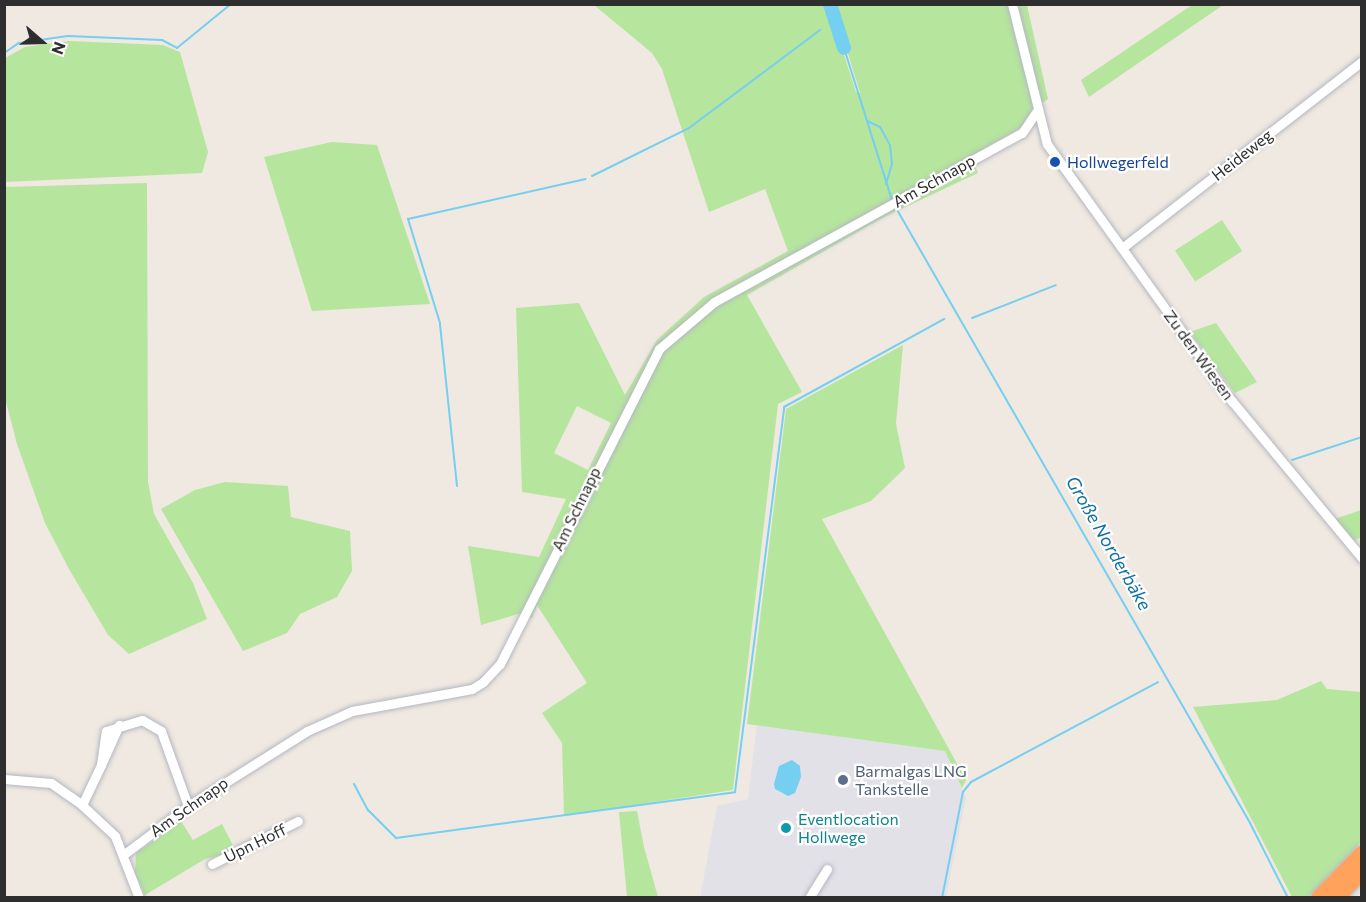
<!DOCTYPE html>
<html>
<head>
<meta charset="utf-8">
<style>
	body { margin:0 }
	#map { position:relative; width:1366px; height:902px; overflow:hidden; background:#efe9e1; font-family:Commissioner,sans-serif }
	div>[style] { position:absolute }
	.industrial>* { inset:0; background:#e3e1e8 }
	.green>* { inset:0; background:#b6e59e; transform-origin:0 0 }
	.water>* { inset:0; background:#75cff0 }
	.stream>* { height:2px; margin:-1px; padding:0 1px; transform-origin:1px; border-radius:1px; background:#75cff0 }
	.river>* { height:14px; margin:-7px; padding:0 7px; transform-origin:7px; border-radius:7px; background:#75cff0 }
	.roads { filter:drop-shadow(0 0 2px #b4b7c1) drop-shadow(0 0 2px #b4b7c1) }
	.street>* { height:9px; margin:-4.5px; padding:0 4.5px; transform-origin:4.5px; border-radius:4.5px; background:#fff }
	.highway>* { height:16px; margin:-8px; padding:0 8px; transform-origin:8px; border-radius:8px; background:#ffa35c }
	.dots>* { width:16px; height:16px; translate:-50% -50%; box-sizing:border-box; border:3px solid #fff; border-radius:50% }
	span { translate:-50% -50%; white-space:nowrap; text-align:center; line-height:1.15; -webkit-text-stroke:4.5px #fff; paint-order:stroke }
	.street-label { font-size:16px; color:#2e2e2e }
	.transit-label { font-size:16px; color:#164399 }
	.left { translate:0 -50%; text-align:left }
	.service-label { font-size:16px; color:#4e5e75 }
	.culture-label { font-size:16px; color:#0d838f }
	.water-label { font-size:18px; color:#0d6fa3; font-style:italic }
	.frame { position:absolute; inset:0; border:6px solid #2e2e2e; pointer-events:none }
	.north { position:absolute; left:12px; top:12px; width:60px; height:60px; -webkit-text-stroke:4px #fff; paint-order:stroke; rotate:110deg; font-size:16px; font-weight:700; line-height:24px; text-align:center; color:#2e2e2e }
	.north::after { content:''; display:block; margin:auto; width:21px; height:27px; background:#2e2e2e; clip-path:polygon(50% 0,100% 100%,50% 72%,0 100%) }
</style>
</head>
<body>
<div id="map">
	<div class="industrial">
		<div style="clip-path:polygon(757px 725px,946px 751px,966px 798px,946px 897px,700px 898px,717px 806px,748px 799px)"></div>
	</div>
	<div class="green">
		<div style="clip-path:polygon(evenodd,594px 5px,828px 5px,856px 92px,860px 93px,833px 5px,1027px 5px,1048px 99px,1032px 110px,1022px 127px,971px 156px,978px 173px,884px 217px,747px 295px,802px 392px,778px 404px,733px 790px,564px 816px,562px 743px,542px 713px,587px 683px,537px 605px,532px 618px,518px 614px,481px 625px,468px 546px,539px 557px,566px 499px,522px 492px,516px 308px,579px 303px,625px 395px,657px 340px,704px 297px,788px 251px,765px 189px,709px 212px,662px 69px,652px 53px,594px 5px,577px 406px,611px 423px,588px 470px,554px 453px,577px 406px)"></div>
		<div style="clip-path:polygon(1192px 5px,1223px 5px,1089px 97px,1081px 80px)"></div>
		<div style="clip-path:polygon(69px 41px,163px 45px,180px 52px,208px 152px,202px 173px,5px 182px,5px 58px,25px 47px)"></div>
		<div style="clip-path:polygon(332px 142px,377px 145px,430px 304px,312px 311px,264px 157px)"></div>
		<div style="clip-path:polygon(147px 183px,148px 482px,154px 514px,193px 583px,207px 619px,129px 654px,108px 635px,69px 569px,45px 523px,17px 444px,5px 398px,4px 187px)"></div>
		<div style="left:1222px;top:220px;width:37px;height:56px;rotate:57deg"></div>
		<div style="clip-path:polygon(1216px 323px,1257px 382px,1235px 393px,1190px 332px)"></div>
		<div style="clip-path:polygon(903px 345px,896px 424px,905px 468px,871px 501px,822px 519px,966px 780px,962px 788px,945px 751px,747px 724px,786px 409px)"></div>
		<div style="clip-path:polygon(225px 482px,288px 486px,291px 517px,350px 531px,352px 571px,337px 597px,300px 614px,287px 633px,243px 651px,161px 509px,195px 490px)"></div>
		<div style="clip-path:polygon(1361px 510px,1361px 537px,1354px 541px,1335px 519px)"></div>
		<div style="clip-path:polygon(1321px 681px,1327px 689px,1361px 692px,1361px 842px,1308px 897px,1292px 897px,1193px 707px,1277px 700px)"></div>
		<div style="clip-path:polygon(637px 811px,644px 847px,658px 897px,627px 897px,619px 812px)"></div>
		<div style="clip-path:polygon(181px 821px,193px 840px,222px 824px,236px 851px,205px 859px,145px 895px,135px 872px,136px 853px)"></div>
	</div>
	<div class="water">
		<div style="clip-path:polygon(792px 760px,800px 766px,801px 777px,795px 793px,788px 796px,775px 789px,774px 784px,779px 766px)"></div>
	</div>
	<div class="stream">
		<div style="left:844px;top:48px;width:159px;rotate:72.5deg"></div>
		<div style="left:4px;top:53px;width:18px;rotate:-34deg"></div>
		<div style="left:19px;top:43px;width:49px;rotate:-8.1deg"></div>
		<div style="left:68px;top:36px;width:94px;rotate:2.4deg"></div>
		<div style="left:162px;top:40px;width:17px;rotate:28deg"></div>
		<div style="left:177px;top:48px;width:70px;rotate:-39.2deg"></div>
		<div style="left:867px;top:121px;width:14px;rotate:25deg"></div>
		<div style="left:880px;top:127px;width:21px;rotate:61deg"></div>
		<div style="left:890px;top:145px;width:19px;rotate:84deg"></div>
		<div style="left:892px;top:164px;width:21px;rotate:107deg"></div>
		<div style="left:592px;top:176px;width:108px;rotate:-26.3deg"></div>
		<div style="left:689px;top:128px;width:164px;rotate:-36.8deg"></div>
		<div style="left:896px;top:208px;width:710px;rotate:60.07deg"></div>
		<div style="left:1250px;top:823px;width:84px;rotate:63.1deg"></div>
		<div style="left:972px;top:318px;width:90px;rotate:-21.4deg"></div>
		<div style="left:1292px;top:460px;width:74px;rotate:-18.2deg"></div>
		<div style="left:457px;top:486px;width:164px;rotate:-96deg"></div>
		<div style="left:440px;top:323px;width:109px;rotate:-107.1deg"></div>
		<div style="left:408px;top:219px;width:182px;rotate:-12.7deg"></div>
		<div style="left:354px;top:784px;width:30px;rotate:62deg"></div>
		<div style="left:368px;top:810px;width:40px;rotate:45deg"></div>
		<div style="left:396px;top:838px;width:342px;rotate:-7.7deg"></div>
		<div style="left:735px;top:792px;width:388px;rotate:-82.7deg"></div>
		<div style="left:784px;top:407px;width:183px;rotate:-28.8deg"></div>
		<div style="left:942px;top:898px;width:108px;rotate:-78.8deg"></div>
		<div style="left:963px;top:792px;width:13px;rotate:-51deg"></div>
		<div style="left:971px;top:782px;width:212px;rotate:-28.1deg"></div>
	</div>
	<div class="river">
		<div style="left:830px;top:4px;width:46px;rotate:72.3deg"></div>
	</div>
	<div class="roads">
		<div class="street">
			<div style="left:1012px;top:4px;width:144px;rotate:76deg"></div>
			<div style="left:1047px;top:144px;width:317px;rotate:54.3deg"></div>
			<div style="left:1232px;top:401px;width:204px;rotate:50.4deg"></div>
			<div style="left:1122px;top:248px;width:304px;rotate:-37.9deg"></div>
			<div style="left:102px;top:763px;width:42px;rotate:-65.9deg"></div>
			<div style="left:4px;top:779px;width:47px;rotate:4.9deg"></div>
			<div style="left:51px;top:783px;width:38px;rotate:35deg"></div>
			<div style="left:82px;top:805px;width:45px;rotate:43.2deg"></div>
			<div style="left:115px;top:836px;width:66px;rotate:68.8deg"></div>
			<div style="left:82px;top:805px;width:44px;rotate:-64.6deg"></div>
			<div style="left:101px;top:765px;width:34px;rotate:-82deg"></div>
			<div style="left:106px;top:731px;width:38px;rotate:-17deg"></div>
			<div style="left:142px;top:720px;width:22px;rotate:30deg"></div>
			<div style="left:161px;top:731px;width:80px;rotate:70.2deg"></div>
			<div style="left:123px;top:855px;width:81px;rotate:-37deg"></div>
			<div style="left:188px;top:806px;width:141px;rotate:-32.2deg"></div>
			<div style="left:307px;top:731px;width:49px;rotate:-24deg"></div>
			<div style="left:352px;top:711px;width:122px;rotate:-10.4deg"></div>
			<div style="left:472px;top:689px;width:13px;rotate:-32deg"></div>
			<div style="left:483px;top:682px;width:25px;rotate:-47deg"></div>
			<div style="left:500px;top:664px;width:353px;rotate:-63.2deg"></div>
			<div style="left:659px;top:349px;width:72px;rotate:-40.5deg"></div>
			<div style="left:714px;top:302px;width:351px;rotate:-28.8deg"></div>
			<div style="left:1022px;top:133px;width:25px;rotate:-56deg"></div>
			<div style="left:212px;top:864px;width:96px;rotate:-26.6deg"></div>
			<div style="left:809px;top:898px;width:34px;rotate:-58deg"></div>
		</div>
		<div class="highway">
			<div style="left:1319px;top:898px;width:62px;rotate:-45.7deg"></div>
			<div style="left:1336px;top:898px;width:37px;rotate:-46deg"></div>
		</div>
	</div>
	<div class="dots">
		<div style="left:1055px;top:162px;background:#1a4fb4"></div>
		<div style="left:843px;top:780px;background:#5c6f8a"></div>
		<div style="left:786px;top:828px;background:#0f9aa8"></div>
	</div>
	<div class="street-label">
		<span style="left:1242px;top:155px;rotate:-38deg">Heideweg</span>
		<span style="left:934px;top:181px;rotate:-29deg">Am Schnapp</span>
		<span style="left:1199px;top:355px;rotate:54deg">Zu den Wiesen</span>
		<span style="left:576px;top:509px;rotate:-64deg">Am Schnapp</span>
		<span style="left:189px;top:807px;rotate:-35deg">Am Schnapp</span>
		<span style="left:255px;top:843px;rotate:-26deg">Upn Hoff</span>
	</div>
	<div class="transit-label">
		<span class="left" style="left:1067px;top:162px">Hollwegerfeld</span>
	</div>
	<div class="service-label">
		<span class="left" style="left:855px;top:780px">Barmalgas LNG<br>Tankstelle</span>
	</div>
	<div class="culture-label">
		<span class="left" style="left:798px;top:828px">Eventlocation<br>Hollwege</span>
	</div>
	<div class="water-label">
		<span style="left:1109px;top:543px;rotate:60deg">Große Norderbäke</span>
	</div>
	<div class="frame"></div>
	<div class="north">N</div>
</div>
</body>
</html>
